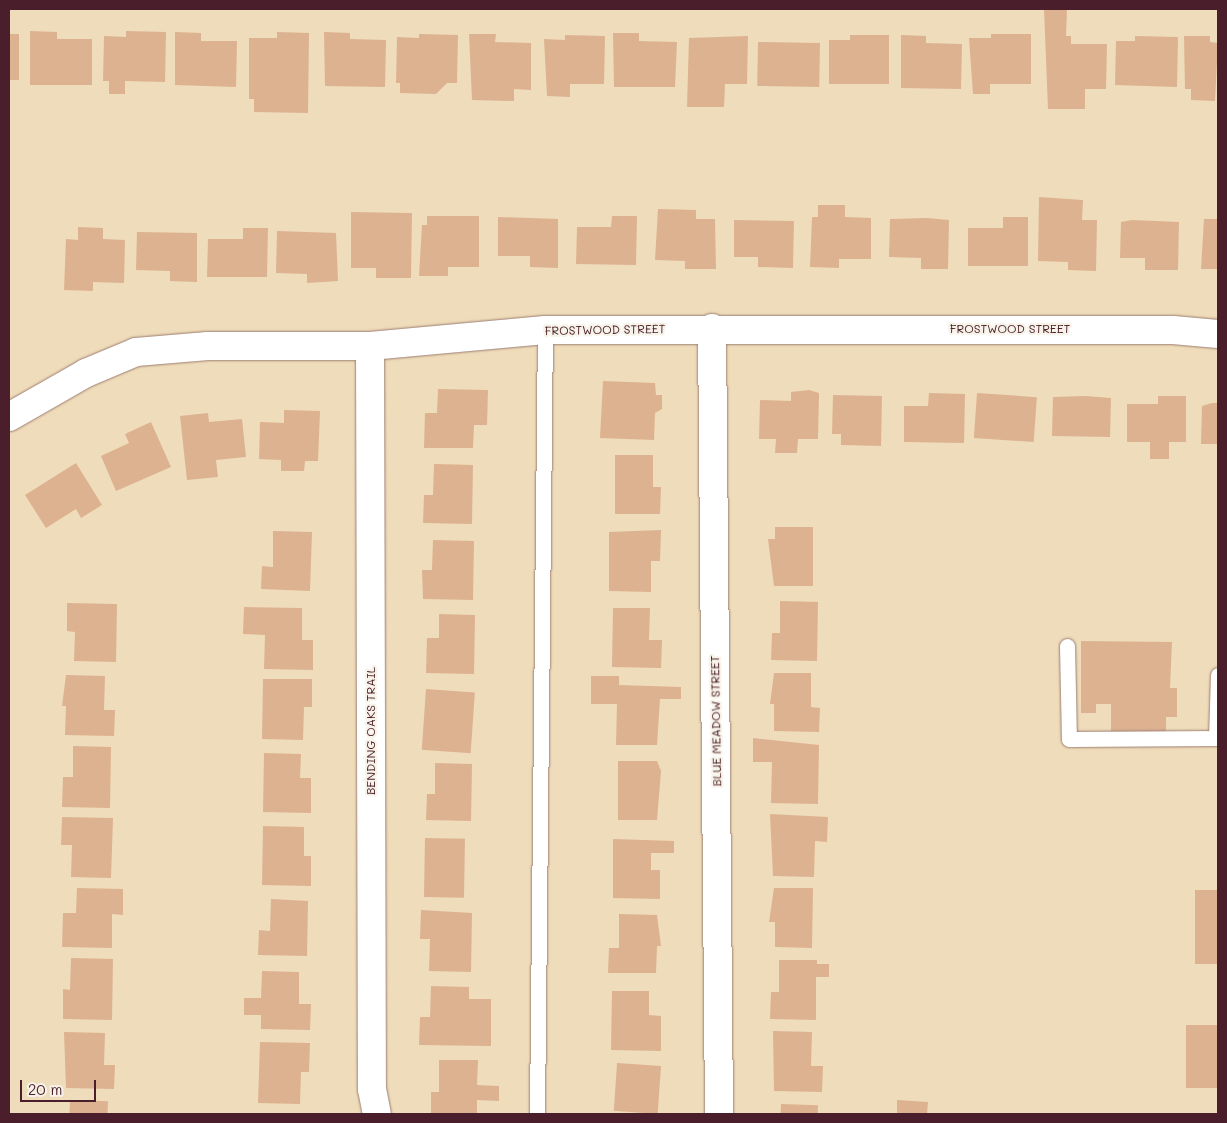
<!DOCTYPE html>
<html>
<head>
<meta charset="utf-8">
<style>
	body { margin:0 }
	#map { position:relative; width:1227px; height:1123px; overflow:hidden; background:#efdcba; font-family:Mali,sans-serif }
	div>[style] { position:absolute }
	.building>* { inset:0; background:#ddb291; transform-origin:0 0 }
	.roads { filter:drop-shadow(0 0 1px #9c7e72) drop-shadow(0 0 1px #9c7e72) }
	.service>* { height:15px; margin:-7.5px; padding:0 7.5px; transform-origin:7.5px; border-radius:7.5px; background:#fff }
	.minor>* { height:28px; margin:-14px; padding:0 14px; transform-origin:14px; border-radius:14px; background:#fff }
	span { translate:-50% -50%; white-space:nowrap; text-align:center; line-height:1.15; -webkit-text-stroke:4.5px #f7f3e8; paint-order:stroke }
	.street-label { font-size:12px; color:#4a1f2b }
	.frame { position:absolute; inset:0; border:10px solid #4a1f2b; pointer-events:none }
	.scale { position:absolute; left:20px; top:1080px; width:76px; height:22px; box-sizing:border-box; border:2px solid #4a1f2b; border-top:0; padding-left:6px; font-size:15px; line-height:18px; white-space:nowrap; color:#4a1f2b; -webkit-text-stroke:4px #f7f3e8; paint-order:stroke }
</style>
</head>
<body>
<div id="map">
	<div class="building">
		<div style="clip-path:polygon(1044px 9px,1067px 9px,1066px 36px,1071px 36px,1071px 44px,1107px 44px,1106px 89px,1085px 89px,1085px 109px,1048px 109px)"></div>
		<div style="clip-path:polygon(30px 31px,57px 32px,57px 39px,92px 39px,92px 85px,30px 85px)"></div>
		<div style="clip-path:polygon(126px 31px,166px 32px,165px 82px,125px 81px,125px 94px,109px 94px,109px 81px,103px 81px,104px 36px,126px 37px)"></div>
		<div style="clip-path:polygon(175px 32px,201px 33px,201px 41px,237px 41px,236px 87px,175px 85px)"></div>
		<div style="clip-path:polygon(277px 32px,309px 33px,308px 113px,254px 112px,254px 99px,249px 99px,249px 38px,277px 38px)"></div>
		<div style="clip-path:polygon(324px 32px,350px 33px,350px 39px,386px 40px,385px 87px,325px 86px)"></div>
		<div style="clip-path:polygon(613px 33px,639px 33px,639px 41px,677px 42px,675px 87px,614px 87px)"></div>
		<div style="left:9px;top:34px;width:10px;height:46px"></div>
		<div style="clip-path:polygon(419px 34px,458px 35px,457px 83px,447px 83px,436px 94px,400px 93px,400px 83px,396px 83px,397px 37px,419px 38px)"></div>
		<div style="clip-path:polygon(469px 34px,496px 34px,495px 42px,531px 43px,531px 90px,514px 89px,514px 101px,472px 100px)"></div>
		<div style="clip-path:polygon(991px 34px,1031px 34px,1031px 84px,990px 84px,990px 94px,973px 94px,969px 38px,991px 38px)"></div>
		<div style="clip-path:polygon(565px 35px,605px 36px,604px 84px,570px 84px,570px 97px,547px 96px,544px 39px,565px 40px)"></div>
		<div style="clip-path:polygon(850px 35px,889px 35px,889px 84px,829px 84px,829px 40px,850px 40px)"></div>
		<div style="clip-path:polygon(901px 35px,926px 36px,926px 43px,962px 44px,961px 89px,901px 88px)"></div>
		<div style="clip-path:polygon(748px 36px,747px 84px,725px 84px,724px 107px,687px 107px,689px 38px)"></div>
		<div style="clip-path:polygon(1135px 36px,1178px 37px,1177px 87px,1115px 85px,1116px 41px,1135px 41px)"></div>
		<div style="clip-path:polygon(1184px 36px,1210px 36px,1210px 42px,1218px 43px,1215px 101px,1191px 100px,1191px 89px,1185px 89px)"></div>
		<div style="left:758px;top:42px;width:62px;height:44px;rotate:1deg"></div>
		<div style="clip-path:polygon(1039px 197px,1083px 200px,1082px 220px,1097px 220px,1096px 271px,1068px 270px,1068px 262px,1038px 261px)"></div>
		<div style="clip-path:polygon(818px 205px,845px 205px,845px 217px,871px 218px,871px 259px,839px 259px,839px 268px,810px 267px,812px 217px,818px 217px)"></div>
		<div style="clip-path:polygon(658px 209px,696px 210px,696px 219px,715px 219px,716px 269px,685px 269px,685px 261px,655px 260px)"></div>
		<div style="clip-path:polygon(351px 212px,412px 213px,411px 278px,376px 278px,376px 268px,351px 268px)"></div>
		<div style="clip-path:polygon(427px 216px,479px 216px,479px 267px,448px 267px,448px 276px,419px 276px,422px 225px,427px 225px)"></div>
		<div style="clip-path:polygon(612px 216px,637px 216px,636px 265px,576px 264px,577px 227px,611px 227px)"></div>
		<div style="clip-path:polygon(498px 217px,558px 219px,558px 268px,530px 267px,530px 256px,498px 256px)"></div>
		<div style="clip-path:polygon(1003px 217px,1028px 217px,1028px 266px,968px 266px,968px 228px,1003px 228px)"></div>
		<div style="clip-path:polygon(927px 218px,949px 220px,948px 269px,921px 269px,921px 258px,889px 257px,890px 219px)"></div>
		<div style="clip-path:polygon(1204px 219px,1218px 219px,1218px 269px,1201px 269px)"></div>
		<div style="clip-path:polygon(734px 220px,794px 221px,793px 268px,758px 267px,758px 257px,734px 257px)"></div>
		<div style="clip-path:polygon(1132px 220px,1179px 222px,1178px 270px,1145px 270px,1145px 258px,1120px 258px,1121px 222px)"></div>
		<div style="clip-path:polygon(78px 227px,103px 228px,103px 239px,125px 240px,124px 283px,93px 282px,93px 291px,64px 290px,66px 239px,78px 240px)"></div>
		<div style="clip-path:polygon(243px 228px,268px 228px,267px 277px,207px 277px,208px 239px,243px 239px)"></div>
		<div style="clip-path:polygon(277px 231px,336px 233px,338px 281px,307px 283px,307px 274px,276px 273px)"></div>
		<div style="clip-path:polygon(137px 232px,197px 233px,197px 282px,170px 281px,170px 271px,136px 270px)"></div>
		<div style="clip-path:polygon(603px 381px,655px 383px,656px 395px,662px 395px,662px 409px,655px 413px,654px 440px,600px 438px)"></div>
		<div style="clip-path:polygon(438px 389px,488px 390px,487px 425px,474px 425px,473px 448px,424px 448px,425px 413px,437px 413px)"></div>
		<div style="clip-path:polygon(809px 390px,819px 393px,818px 439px,798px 439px,797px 453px,775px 453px,776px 439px,759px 439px,760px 400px,791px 401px,791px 392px)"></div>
		<div style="clip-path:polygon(929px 393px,965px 394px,964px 443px,904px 442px,904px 406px,928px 406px)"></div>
		<div style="left:977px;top:393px;width:60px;height:45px;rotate:4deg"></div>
		<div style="clip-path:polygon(833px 395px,882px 396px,881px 446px,841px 445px,841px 434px,832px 434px)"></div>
		<div style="clip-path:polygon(1085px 396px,1111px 398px,1110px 437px,1052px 436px,1053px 397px)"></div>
		<div style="clip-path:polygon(1158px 396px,1186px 396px,1186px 442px,1169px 442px,1169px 459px,1150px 459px,1150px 442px,1127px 442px,1127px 404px,1158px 404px)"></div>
		<div style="clip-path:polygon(1212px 403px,1218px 403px,1218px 444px,1201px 444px,1202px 406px)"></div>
		<div style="clip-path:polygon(284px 410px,320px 411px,318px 461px,305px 461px,304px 471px,281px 471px,281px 460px,259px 459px,260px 422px,284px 423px)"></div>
		<div style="clip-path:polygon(208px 413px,209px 422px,242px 419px,246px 457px,216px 460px,218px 477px,187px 480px,180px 416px)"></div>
		<div style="clip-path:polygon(151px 422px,171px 467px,116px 491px,101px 456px,129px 443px,125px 434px)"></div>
		<div style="clip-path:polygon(615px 455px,653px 455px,653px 487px,661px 487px,660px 514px,615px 514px)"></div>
		<div style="clip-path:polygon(76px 463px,102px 505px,81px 518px,76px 509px,46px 528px,25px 495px)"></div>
		<div style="clip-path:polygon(434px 464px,473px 465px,472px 524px,423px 523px,424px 495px,433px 495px)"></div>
		<div style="clip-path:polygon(775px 527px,813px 527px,813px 586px,774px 586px,768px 539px,775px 539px)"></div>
		<div style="clip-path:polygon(661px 530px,660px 561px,651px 561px,651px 592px,609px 591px,609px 532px)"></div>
		<div style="clip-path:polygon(273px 531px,312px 532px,310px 591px,261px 589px,262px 566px,273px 567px)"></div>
		<div style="clip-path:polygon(433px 540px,474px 541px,473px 600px,423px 599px,422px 570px,432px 570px)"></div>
		<div style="clip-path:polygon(780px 601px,818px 602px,817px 661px,771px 660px,772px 633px,780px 633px)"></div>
		<div style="clip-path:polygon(67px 603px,117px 604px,116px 662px,74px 661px,75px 632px,67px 631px)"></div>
		<div style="clip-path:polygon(244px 607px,302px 608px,302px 640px,313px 640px,313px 670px,264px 669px,265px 635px,243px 634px)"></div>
		<div style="clip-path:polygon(613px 608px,650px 608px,649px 640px,662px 640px,661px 668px,612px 667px)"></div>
		<div style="clip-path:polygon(439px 614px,475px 615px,474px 674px,426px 673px,427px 638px,439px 638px)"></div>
		<div style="clip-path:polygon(1081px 641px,1172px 642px,1170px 688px,1177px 688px,1177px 717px,1166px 717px,1166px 732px,1111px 732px,1111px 704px,1096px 704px,1096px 713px,1081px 713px)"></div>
		<div style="clip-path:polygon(774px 673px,811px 673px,811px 707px,820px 708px,819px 732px,774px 731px,774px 704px,770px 704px)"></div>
		<div style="clip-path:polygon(66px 675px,105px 676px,104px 710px,115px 710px,114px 736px,65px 735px,66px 706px,62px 706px)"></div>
		<div style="clip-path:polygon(591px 676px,619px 676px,619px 685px,681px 687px,681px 699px,660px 699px,657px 745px,616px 745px,617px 704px,591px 704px)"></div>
		<div style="clip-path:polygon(263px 679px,312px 679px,312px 707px,304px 707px,303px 740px,262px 739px)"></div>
		<div style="left:426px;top:689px;width:49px;height:61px;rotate:4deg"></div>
		<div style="clip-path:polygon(753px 738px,819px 745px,818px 804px,771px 803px,772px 762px,753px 762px)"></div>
		<div style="clip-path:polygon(73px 746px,111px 747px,110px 808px,62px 807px,63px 777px,73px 777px)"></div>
		<div style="clip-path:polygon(264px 753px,301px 754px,300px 778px,311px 778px,311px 813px,263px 812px)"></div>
		<div style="clip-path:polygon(618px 761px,657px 761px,661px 771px,657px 820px,618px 820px)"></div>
		<div style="clip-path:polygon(435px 763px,472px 764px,471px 821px,426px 820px,427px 794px,435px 794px)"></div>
		<div style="clip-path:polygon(770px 814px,828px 817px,827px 842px,815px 841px,814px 877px,773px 876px)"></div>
		<div style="clip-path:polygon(62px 817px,113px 818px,111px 878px,71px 877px,72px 845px,61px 845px)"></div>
		<div style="clip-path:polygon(263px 826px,304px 827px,304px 856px,311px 856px,311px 886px,262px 885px)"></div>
		<div style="left:425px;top:838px;width:40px;height:59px;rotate:1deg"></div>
		<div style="clip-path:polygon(613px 839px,674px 841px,674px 853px,651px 853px,651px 870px,660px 870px,660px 899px,613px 898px)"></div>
		<div style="clip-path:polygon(77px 888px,123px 889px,123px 915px,112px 914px,112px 948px,62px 947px,63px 913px,76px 913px)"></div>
		<div style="clip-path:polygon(774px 888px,813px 888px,812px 948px,775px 947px,775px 922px,769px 922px)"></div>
		<div style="left:1195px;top:890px;width:23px;height:74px"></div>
		<div style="clip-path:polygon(271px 899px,308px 901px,307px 956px,258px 955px,259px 930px,270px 931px)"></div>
		<div style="clip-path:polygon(421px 910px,472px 913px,471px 972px,429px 971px,430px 939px,420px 939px)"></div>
		<div style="clip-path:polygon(619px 914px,657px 915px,661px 946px,657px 946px,656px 973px,608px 973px,609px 948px,619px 948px)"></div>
		<div style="clip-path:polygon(71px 958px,113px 959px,112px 1020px,63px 1019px,63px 989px,70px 990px)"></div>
		<div style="clip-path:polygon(779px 960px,817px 960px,817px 964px,829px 964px,829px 977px,816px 977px,816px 1020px,770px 1019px,771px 992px,779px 992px)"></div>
		<div style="clip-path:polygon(262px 971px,299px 972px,299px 1004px,311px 1004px,310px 1030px,261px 1029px,261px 1015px,244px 1015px,244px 998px,261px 998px)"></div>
		<div style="clip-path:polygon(431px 986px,469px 987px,469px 999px,491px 999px,491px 1046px,419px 1045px,420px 1017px,430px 1017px)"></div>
		<div style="clip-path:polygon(612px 991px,649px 991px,649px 1015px,661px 1016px,661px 1051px,611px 1050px)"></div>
		<div style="left:1186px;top:1025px;width:32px;height:63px"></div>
		<div style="clip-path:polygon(773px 1031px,812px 1032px,811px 1066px,823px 1066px,822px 1092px,774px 1091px)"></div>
		<div style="clip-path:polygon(64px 1032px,105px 1033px,104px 1065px,115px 1065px,114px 1089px,66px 1088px)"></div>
		<div style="clip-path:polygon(260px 1042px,310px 1043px,309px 1072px,301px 1072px,300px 1104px,258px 1103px)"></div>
		<div style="clip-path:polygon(439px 1060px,478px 1060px,477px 1085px,499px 1086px,499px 1101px,477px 1100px,477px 1114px,431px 1114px,431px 1092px,439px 1092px)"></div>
		<div style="left:661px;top:1066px;width:48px;height:44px;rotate:94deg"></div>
		<div style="left:70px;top:1100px;width:38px;height:14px;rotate:2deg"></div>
		<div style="clip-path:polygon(897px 1100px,928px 1102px,927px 1114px,897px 1114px)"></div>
		<div style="left:781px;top:1104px;width:37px;height:10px;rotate:2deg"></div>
	</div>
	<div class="roads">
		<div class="service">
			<div style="left:1067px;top:646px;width:93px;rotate:88.8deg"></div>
			<div style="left:1069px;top:739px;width:149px;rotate:-0.4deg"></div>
			<div style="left:1216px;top:738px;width:63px;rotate:-88.2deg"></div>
			<div style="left:537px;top:1114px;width:784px;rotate:-89.42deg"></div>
		</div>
		<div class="minor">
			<div style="left:712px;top:328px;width:786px;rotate:89.49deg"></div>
			<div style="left:370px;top:346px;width:743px;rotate:89.85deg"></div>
			<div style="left:372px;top:1089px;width:25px;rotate:79deg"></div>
			<div style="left:9px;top:417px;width:89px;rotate:-29.7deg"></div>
			<div style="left:86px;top:373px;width:54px;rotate:-22.8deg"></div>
			<div style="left:136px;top:352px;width:72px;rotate:-4.8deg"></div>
			<div style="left:208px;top:346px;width:162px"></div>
			<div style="left:370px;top:346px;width:176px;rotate:-5.2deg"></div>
			<div style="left:545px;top:330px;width:628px"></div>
			<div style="left:1173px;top:330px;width:45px;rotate:5.1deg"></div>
		</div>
	</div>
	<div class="street-label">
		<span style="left:1010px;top:329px">FROSTWOOD STREET</span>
		<span style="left:605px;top:330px;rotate:-1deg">FROSTWOOD STREET</span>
		<span style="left:716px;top:721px;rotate:-91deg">BLUE MEADOW STREET</span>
		<span style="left:371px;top:731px;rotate:-90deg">BENDING OAKS TRAIL</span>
	</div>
	<div class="frame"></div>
	<div class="scale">20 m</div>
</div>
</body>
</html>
